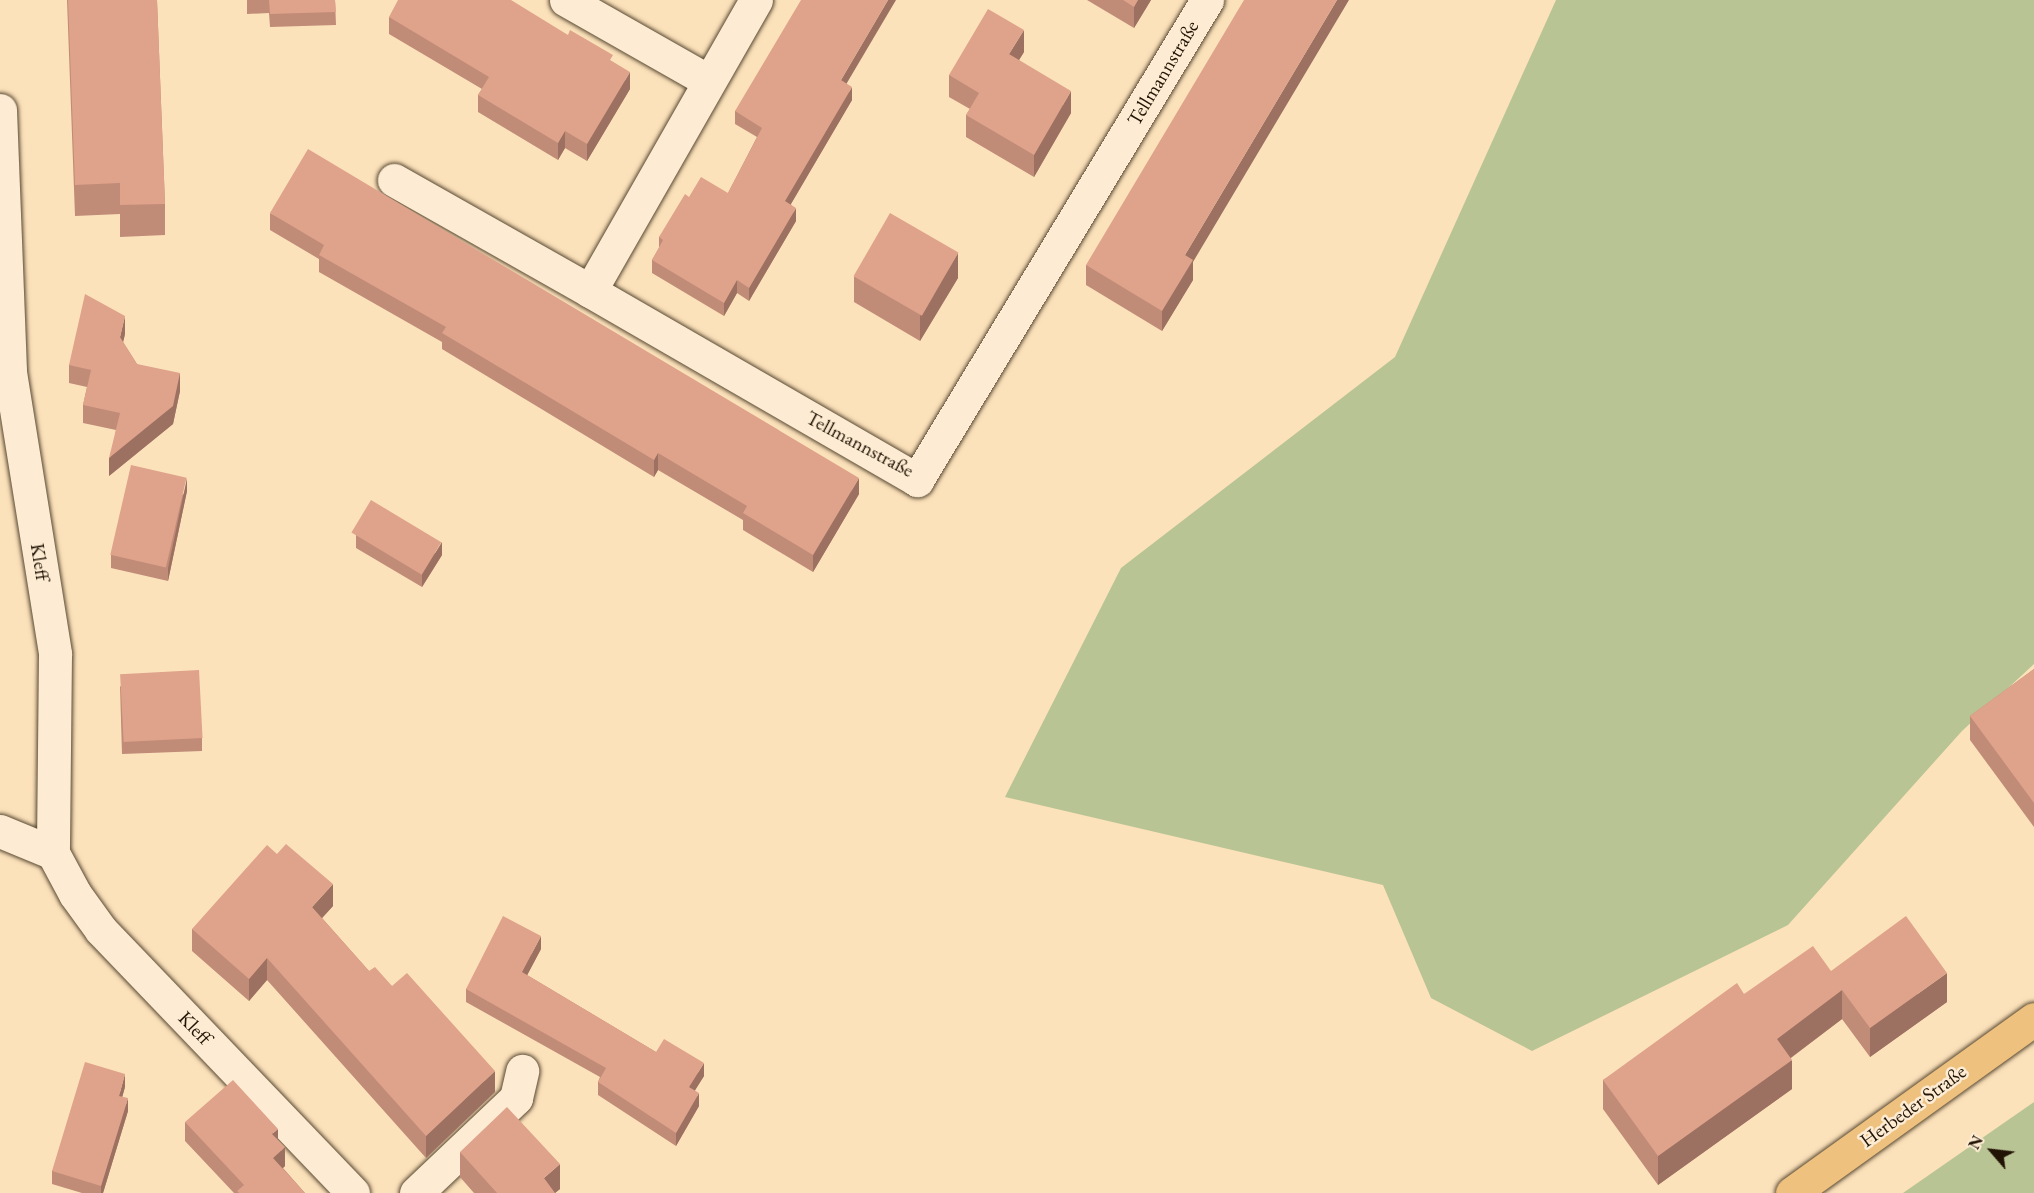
<!DOCTYPE html>
<html>
<head>
<meta charset="utf-8">
<style>
	body { margin:0 }
	#map { position:relative; width:2034px; height:1193px; overflow:hidden; background:#fce2bb; font-family:"EB Garamond",serif }
	div>[style] { position:absolute }
	.green>* { inset:0; background:#b9c494 }
	.roads { filter:drop-shadow(0 0 2px #584832) drop-shadow(0 0 2px #584832) }
	.minor>* { height:33px; margin:-16.5px; padding:0 16.5px; transform-origin:16.5px; border-radius:16.5px; background:#fdecd3 }
	.major>* { height:33px; margin:-16.5px; padding:0 16.5px; transform-origin:16.5px; border-radius:16.5px; background:#eec17e }
	.wall>* { inset:0; background:#c08b77 }
	.shaded-wall>* { inset:0; background:#9c7161 }
	.building>* { inset:0; background:#dfa28a; transform-origin:0 0 }
	span { translate:-50% -50%; white-space:nowrap; text-align:center; line-height:1.15; -webkit-text-stroke:5px #fdecd3; paint-order:stroke }
	.street-label { font-size:20px; color:#221405 }
	.north { position:absolute; left:1962px; top:1121px; width:60px; height:60px; -webkit-text-stroke:4px #fdecd3; paint-order:stroke; rotate:298deg; font-size:16px; font-weight:700; line-height:24px; text-align:center; color:#221405 }
	.north::after { content:''; display:block; margin:auto; width:21px; height:27px; background:#221405; clip-path:polygon(50% 0,100% 100%,50% 72%,0 100%) }
</style>
</head>
<body>
<div id="map">
	<div class="green">
		<div style="clip-path:polygon(1556px 0,2034px 0,2034px 664px,1962px 731px,1788px 925px,1532px 1051px,1431px 998px,1383px 885px,1005px 797px,1121px 568px,1395px 357px)"></div>
		<div style="clip-path:polygon(2034px 1102px,2034px 1193px,1903px 1193px)"></div>
	</div>
	<div class="roads">
		<div class="minor">
			<div style="left:566px;top:0;width:162px;rotate:29.6deg"></div>
			<div style="left:756px;top:0;width:335px;rotate:119.7deg"></div>
			<div style="left:590px;top:291px;width:378px;rotate:30deg"></div>
			<div style="left:917px;top:480px;width:561px;rotate:-58.86deg"></div>
			<div style="left:0;top:110px;width:262px;rotate:87.8deg"></div>
			<div style="left:10px;top:372px;width:286px;rotate:80.9deg"></div>
			<div style="left:55px;top:654px;width:199px;rotate:90.6deg"></div>
			<div style="left:53px;top:853px;width:47px;rotate:61.8deg"></div>
			<div style="left:75px;top:894px;width:44px;rotate:54.2deg"></div>
			<div style="left:101px;top:930px;width:364px;rotate:46.2deg"></div>
			<div style="left:394px;top:180px;width:225px;rotate:29.5deg"></div>
			<div style="left:0;top:831px;width:57px;rotate:22.5deg"></div>
			<div style="left:416px;top:1193px;width:138px;rotate:-43.5deg"></div>
			<div style="left:516px;top:1098px;width:28px;rotate:-77deg"></div>
		</div>
		<div class="major">
			<div style="left:1792px;top:1193px;width:298px;rotate:-35.7deg"></div>
		</div>
	</div>
	<div class="wall">
		<div style="clip-path:polygon(67px 0,157px 0,165px 204px,165px 235px,120px 237px,120px 214px,75px 216px)"></div>
		<div style="clip-path:polygon(247px 0,335px 0,336px 25px,270px 27px,269px 13px,247px 14px)"></div>
		<div style="clip-path:polygon(1087px 0,1151px 0,1134px 28px)"></div>
		<div style="clip-path:polygon(389px 17px,613px 62px,630px 89px,587px 161px,565px 148px,558px 160px,478px 112px,478px 95px,482px 89px,389px 34px)"></div>
		<div style="clip-path:polygon(1024px 52px,1019px 60px,1071px 113px,1034px 177px,966px 137px,966px 115px,970px 109px,949px 97px,949px 75px)"></div>
		<div style="clip-path:polygon(846px 83px,852px 100px,791px 204px,796px 221px,749px 301px,737px 293px,724px 316px,652px 273px,652px 260px,659px 248px,659px 237px,728px 193px,757px 137px,735px 124px,735px 111px)"></div>
		<div style="clip-path:polygon(270px 213px,859px 494px,813px 572px,743px 530px,743px 520px,658px 470px,654px 477px,442px 349px,442px 342px,319px 272px,319px 259px,270px 230px)"></div>
		<div style="clip-path:polygon(1193px 262px,1193px 280px,1162px 331px,1086px 285px,1086px 265px)"></div>
		<div style="clip-path:polygon(854px 277px,958px 278px,920px 341px,854px 302px)"></div>
		<div style="clip-path:polygon(125px 334px,123px 342px,137px 364px,180px 391px,173px 424px,109px 476px,116px 430px,83px 423px,83px 405px,87px 387px,69px 383px,69px 365px)"></div>
		<div style="clip-path:polygon(187px 491px,168px 581px,111px 568px,111px 555px)"></div>
		<div style="clip-path:polygon(356px 535px,442px 555px,422px 587px,356px 548px)"></div>
		<div style="clip-path:polygon(2034px 669px,2034px 827px,1970px 740px,1970px 716px)"></div>
		<div style="clip-path:polygon(120px 686px,202px 738px,202px 751px,122px 754px)"></div>
		<div style="clip-path:polygon(333px 906px,322px 918px,369px 971px,392px 986px,495px 1092px,426px 1158px,267px 980px,249px 1001px,192px 951px,192px 929px)"></div>
		<div style="clip-path:polygon(541px 949px,527px 975px,656px 1052px,704px 1076px,695px 1090px,699px 1106px,676px 1146px,598px 1095px,598px 1082px,600px 1077px,466px 1002px,466px 989px)"></div>
		<div style="clip-path:polygon(1831px 971px,1947px 1002px,1870px 1057px,1842px 1019px,1791px 1058px,1792px 1089px,1658px 1185px,1603px 1109px,1603px 1080px,1744px 994px)"></div>
		<div style="clip-path:polygon(125px 1087px,122px 1097px,128px 1111px,103px 1193px,82px 1193px,52px 1184px,52px 1171px)"></div>
		<div style="clip-path:polygon(185px 1122px,278px 1140px,285px 1166px,283px 1168px,305px 1193px,234px 1193px,185px 1141px)"></div>
		<div style="clip-path:polygon(460px 1152px,560px 1189px,555px 1193px,474px 1193px,460px 1177px)"></div>
	</div>
	<div class="shaded-wall">
		<div style="clip-path:polygon(888px 0,896px 0,841px 93px,841px 80px)"></div>
		<div style="clip-path:polygon(1138px 0,1151px 0,1134px 28px,1134px 7px)"></div>
		<div style="clip-path:polygon(1337px 0,1349px 0,1193px 262px,1193px 280px,1162px 331px,1162px 311px,1185px 255px)"></div>
		<div style="clip-path:polygon(1024px 30px,1024px 52px,1009px 76px,1009px 54px)"></div>
		<div style="clip-path:polygon(630px 72px,630px 89px,587px 161px,587px 144px)"></div>
		<div style="clip-path:polygon(852px 87px,852px 100px,785px 214px,785px 201px)"></div>
		<div style="clip-path:polygon(1071px 91px,1071px 113px,1034px 177px,1034px 155px)"></div>
		<div style="clip-path:polygon(565px 131px,565px 148px,558px 160px,558px 143px)"></div>
		<div style="clip-path:polygon(796px 208px,796px 221px,749px 301px,749px 288px)"></div>
		<div style="clip-path:polygon(958px 253px,958px 278px,920px 341px,920px 316px)"></div>
		<div style="clip-path:polygon(737px 280px,737px 293px,724px 316px,724px 303px)"></div>
		<div style="clip-path:polygon(125px 316px,125px 334px,120px 355px,120px 337px)"></div>
		<div style="clip-path:polygon(180px 373px,180px 391px,173px 424px,109px 476px,109px 458px)"></div>
		<div style="clip-path:polygon(658px 453px,658px 470px,654px 477px,654px 460px)"></div>
		<div style="clip-path:polygon(187px 478px,187px 491px,168px 581px,168px 568px)"></div>
		<div style="clip-path:polygon(859px 478px,859px 494px,813px 572px,813px 555px)"></div>
		<div style="clip-path:polygon(442px 542px,442px 555px,422px 587px,422px 574px)"></div>
		<div style="clip-path:polygon(333px 884px,333px 906px,312px 929px,312px 907px)"></div>
		<div style="clip-path:polygon(541px 936px,541px 949px,522px 985px,522px 972px)"></div>
		<div style="clip-path:polygon(267px 958px,267px 980px,249px 1001px,249px 979px)"></div>
		<div style="clip-path:polygon(1947px 973px,1947px 1002px,1870px 1057px,1870px 1028px)"></div>
		<div style="clip-path:polygon(1842px 990px,1842px 1019px,1777px 1068px,1777px 1039px)"></div>
		<div style="clip-path:polygon(1792px 1060px,1792px 1089px,1658px 1185px,1658px 1156px)"></div>
		<div style="clip-path:polygon(704px 1063px,704px 1076px,689px 1100px,689px 1087px)"></div>
		<div style="clip-path:polygon(495px 1071px,495px 1092px,426px 1158px,426px 1136px)"></div>
		<div style="clip-path:polygon(125px 1074px,125px 1087px,119px 1109px,119px 1096px)"></div>
		<div style="clip-path:polygon(699px 1093px,699px 1106px,676px 1146px,676px 1133px)"></div>
		<div style="clip-path:polygon(128px 1098px,128px 1111px,103px 1193px,101px 1193px,101px 1186px)"></div>
		<div style="clip-path:polygon(278px 1129px,278px 1148px,272px 1134px)"></div>
		<div style="clip-path:polygon(285px 1147px,285px 1166px,273px 1177px,273px 1158px)"></div>
		<div style="clip-path:polygon(560px 1164px,560px 1189px,555px 1193px,544px 1193px,544px 1178px)"></div>
	</div>
	<div class="building">
		<div style="clip-path:polygon(68px 0,157px 0,165px 204px,120px 205px,120px 183px,75px 185px)"></div>
		<div style="clip-path:polygon(269px 0,335px 0,336px 12px,270px 14px)"></div>
		<div style="clip-path:polygon(398px 0,511px 0,568px 35px,570px 30px,613px 55px,610px 60px,630px 72px,587px 144px,565px 131px,558px 143px,478px 95px,489px 77px,389px 17px)"></div>
		<div style="clip-path:polygon(801px 0,888px 0,841px 80px,852px 87px,785px 201px,796px 208px,749px 288px,737px 280px,724px 303px,652px 260px,663px 240px,659px 237px,685px 194px,689px 197px,701px 177px,728px 193px,762px 128px,735px 111px)"></div>
		<div style="clip-path:polygon(1123px 0,1138px 0,1134px 7px)"></div>
		<div style="clip-path:polygon(1244px 0,1337px 0,1185px 255px,1193px 260px,1162px 311px,1086px 265px)"></div>
		<div style="clip-path:polygon(988px 9px,1024px 30px,1009px 54px,1071px 91px,1034px 155px,966px 115px,979px 93px,949px 75px)"></div>
		<div style="clip-path:polygon(308px 149px,859px 478px,813px 555px,743px 513px,747px 506px,658px 453px,654px 460px,442px 333px,446px 327px,319px 255px,324px 245px,270px 213px)"></div>
		<div style="left:890px;top:213px;width:79px;height:73px;rotate:30deg"></div>
		<div style="clip-path:polygon(85px 294px,125px 316px,120px 337px,137px 364px,180px 373px,173px 406px,109px 458px,120px 413px,83px 405px,91px 370px,69px 365px)"></div>
		<div style="left:131px;top:465px;width:57px;height:92px;rotate:13deg"></div>
		<div style="left:371px;top:500px;width:82px;height:38px;rotate:31deg"></div>
		<div style="clip-path:polygon(2034px 669px,2034px 803px,1970px 716px)"></div>
		<div style="left:199px;top:670px;width:68px;height:79px;rotate:87deg"></div>
		<div style="clip-path:polygon(286px 844px,333px 884px,312px 907px,369px 971px,375px 967px,392px 986px,407px 973px,495px 1071px,426px 1136px,267px 958px,249px 979px,192px 929px,267px 845px,277px 854px)"></div>
		<div style="clip-path:polygon(503px 916px,541px 936px,522px 972px,656px 1052px,664px 1039px,704px 1063px,689px 1087px,699px 1093px,676px 1133px,598px 1082px,606px 1068px,466px 989px)"></div>
		<div style="clip-path:polygon(1906px 916px,1947px 973px,1870px 1028px,1842px 990px,1777px 1039px,1792px 1060px,1658px 1156px,1603px 1080px,1737px 983px,1744px 994px,1813px 946px,1831px 971px)"></div>
		<div style="clip-path:polygon(85px 1062px,125px 1074px,119px 1096px,128px 1098px,101px 1186px,52px 1171px)"></div>
		<div style="clip-path:polygon(233px 1080px,278px 1129px,272px 1134px,285px 1147px,273px 1158px,305px 1193px,239px 1193px,237px 1191px,244px 1185px,185px 1122px)"></div>
		<div style="clip-path:polygon(507px 1107px,560px 1164px,544px 1178px,555px 1193px,497px 1193px,460px 1152px)"></div>
	</div>
	<div class="street-label">
		<span style="left:1163px;top:73px;rotate:-59deg">Tellmannstraße</span>
		<span style="left:860px;top:444px;rotate:28deg">Tellmannstraße</span>
		<span style="left:40px;top:562px;rotate:81deg">Kleff</span>
		<span style="left:195px;top:1028px;rotate:46deg">Kleff</span>
		<span style="left:1913px;top:1106px;rotate:-36deg">Herbeder Straße</span>
	</div>
	<div class="north">N</div>
</div>
</body>
</html>
